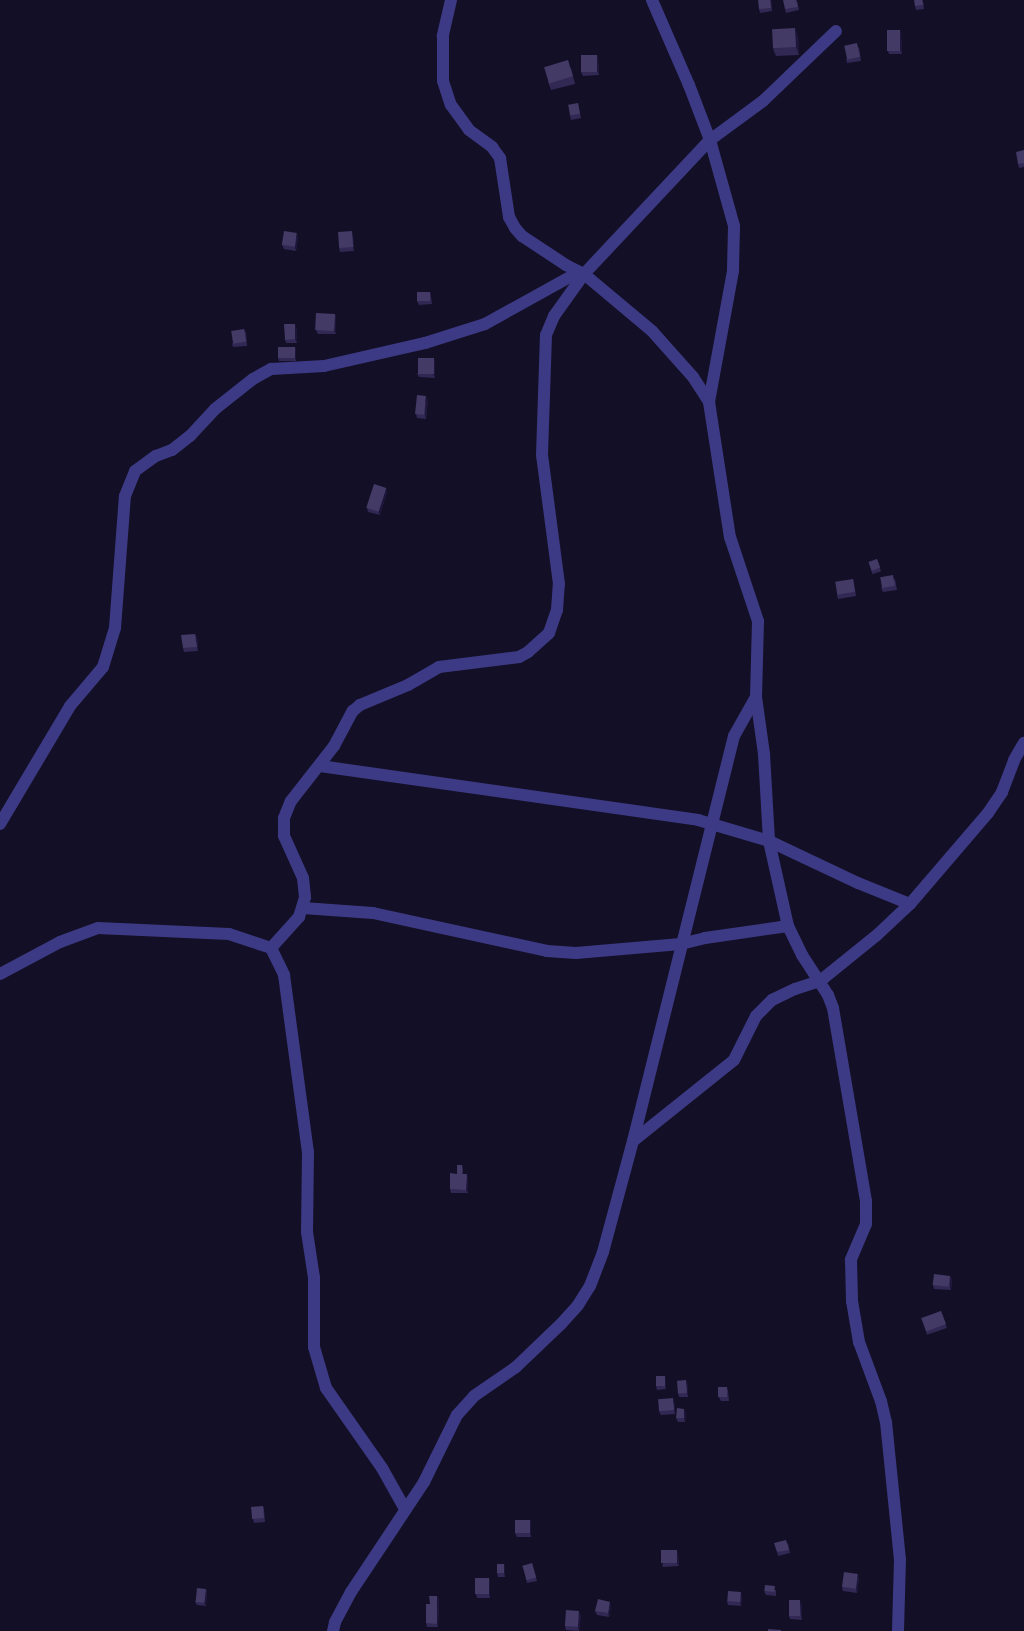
<!DOCTYPE html>
<html>
<head>
<meta charset="utf-8">
<style>
	body { margin:0 }
	#map { position:relative; width:1024px; height:1631px; overflow:hidden; background:#130f26; font-family:"Roboto Condensed",sans-serif }
	div>[style] { position:absolute }
	.minor>* { height:12px; margin:-6px; padding:0 6px; transform-origin:6px; border-radius:6px; background:#3d3a85 }
	.wall>* { inset:0; background:#312854; transform-origin:0 0 }
	.shaded-wall>* { inset:0; background:#1d163a }
	.building>* { inset:0; background:#433a66; transform-origin:0 0 }
	span { translate:-50% -50%; white-space:nowrap; text-align:center; line-height:1.15; -webkit-text-stroke:4px #130f26; paint-order:stroke }
</style>
</head>
<body>
<div id="map">
	<div class="minor">
		<div style="left:451px;top:0;width:37px;rotate:103deg"></div>
		<div style="left:443px;top:36px;width:45px;rotate:90deg"></div>
		<div style="left:443px;top:81px;width:25px;rotate:72deg"></div>
		<div style="left:451px;top:105px;width:31px;rotate:54deg"></div>
		<div style="left:469px;top:130px;width:29px;rotate:36deg"></div>
		<div style="left:492px;top:147px;width:14px;rotate:54deg"></div>
		<div style="left:500px;top:158px;width:60px;rotate:81.3deg"></div>
		<div style="left:509px;top:217px;width:13px;rotate:61deg"></div>
		<div style="left:515px;top:228px;width:11px;rotate:49deg"></div>
		<div style="left:522px;top:236px;width:53px;rotate:33.4deg"></div>
		<div style="left:566px;top:265px;width:20px;rotate:27deg"></div>
		<div style="left:584px;top:274px;width:89px;rotate:40deg"></div>
		<div style="left:652px;top:331px;width:62px;rotate:48.3deg"></div>
		<div style="left:693px;top:377px;width:30px;rotate:57deg"></div>
		<div style="left:652px;top:0;width:93px;rotate:66.5deg"></div>
		<div style="left:689px;top:85px;width:59px;rotate:69.1deg"></div>
		<div style="left:710px;top:140px;width:89px;rotate:74.4deg"></div>
		<div style="left:734px;top:226px;width:45px;rotate:91.3deg"></div>
		<div style="left:733px;top:271px;width:133px;rotate:100.4deg"></div>
		<div style="left:709px;top:402px;width:137px;rotate:81.2deg"></div>
		<div style="left:730px;top:537px;width:89px;rotate:71.6deg"></div>
		<div style="left:758px;top:621px;width:76px;rotate:91.5deg"></div>
		<div style="left:756px;top:697px;width:58px;rotate:82deg"></div>
		<div style="left:764px;top:754px;width:87px;rotate:86.7deg"></div>
		<div style="left:769px;top:841px;width:87px;rotate:77.4deg"></div>
		<div style="left:788px;top:926px;width:32px;rotate:64deg"></div>
		<div style="left:802px;top:955px;width:48px;rotate:57deg"></div>
		<div style="left:828px;top:995px;width:14px;rotate:69deg"></div>
		<div style="left:833px;top:1008px;width:196px;rotate:80.3deg"></div>
		<div style="left:866px;top:1201px;width:23px;rotate:90deg"></div>
		<div style="left:866px;top:1224px;width:39px;rotate:113deg"></div>
		<div style="left:851px;top:1260px;width:41px;rotate:88.6deg"></div>
		<div style="left:852px;top:1301px;width:42px;rotate:80.3deg"></div>
		<div style="left:859px;top:1342px;width:63px;rotate:69.6deg"></div>
		<div style="left:881px;top:1401px;width:22px;rotate:77deg"></div>
		<div style="left:886px;top:1422px;width:138px;rotate:84.2deg"></div>
		<div style="left:900px;top:1559px;width:72px;rotate:91.6deg"></div>
		<div style="left:320px;top:766px;width:382px;rotate:8.1deg"></div>
		<div style="left:698px;top:820px;width:74px;rotate:16.5deg"></div>
		<div style="left:769px;top:841px;width:98px;rotate:25.3deg"></div>
		<div style="left:858px;top:883px;width:56px;rotate:22deg"></div>
		<div style="left:0;top:824px;width:137px;rotate:-59.3deg"></div>
		<div style="left:70px;top:706px;width:51px;rotate:-49.8deg"></div>
		<div style="left:103px;top:667px;width:41px;rotate:-72.9deg"></div>
		<div style="left:115px;top:628px;width:132px;rotate:-85.7deg"></div>
		<div style="left:125px;top:496px;width:27px;rotate:-68deg"></div>
		<div style="left:135px;top:471px;width:26px;rotate:-36deg"></div>
		<div style="left:156px;top:456px;width:17px;rotate:-21deg"></div>
		<div style="left:172px;top:450px;width:23px;rotate:-38deg"></div>
		<div style="left:190px;top:436px;width:37px;rotate:-47deg"></div>
		<div style="left:215px;top:409px;width:48px;rotate:-38.3deg"></div>
		<div style="left:253px;top:379px;width:21px;rotate:-29deg"></div>
		<div style="left:271px;top:369px;width:53px;rotate:-3.2deg"></div>
		<div style="left:324px;top:366px;width:104px;rotate:-12.8deg"></div>
		<div style="left:425px;top:343px;width:63px;rotate:-17.6deg"></div>
		<div style="left:485px;top:324px;width:107px;rotate:-29deg"></div>
		<div style="left:303px;top:908px;width:70px;rotate:4.1deg"></div>
		<div style="left:373px;top:913px;width:178px;rotate:12.3deg"></div>
		<div style="left:547px;top:951px;width:29px;rotate:4deg"></div>
		<div style="left:576px;top:953px;width:105px;rotate:-4.9deg"></div>
		<div style="left:681px;top:944px;width:25px;rotate:-14deg"></div>
		<div style="left:705px;top:938px;width:84px;rotate:-8.2deg"></div>
		<div style="left:271px;top:948px;width:42px;rotate:-47.9deg"></div>
		<div style="left:299px;top:917px;width:21px;rotate:-73deg"></div>
		<div style="left:305px;top:897px;width:19px;rotate:-96deg"></div>
		<div style="left:303px;top:878px;width:46px;rotate:-114.3deg"></div>
		<div style="left:284px;top:836px;width:18px;rotate:-90deg"></div>
		<div style="left:284px;top:818px;width:18px;rotate:-68deg"></div>
		<div style="left:291px;top:801px;width:70px;rotate:-52deg"></div>
		<div style="left:334px;top:746px;width:40px;rotate:-62deg"></div>
		<div style="left:353px;top:711px;width:9px;rotate:-41deg"></div>
		<div style="left:360px;top:705px;width:52px;rotate:-22.6deg"></div>
		<div style="left:408px;top:685px;width:36px;rotate:-30deg"></div>
		<div style="left:439px;top:667px;width:81px;rotate:-7.1deg"></div>
		<div style="left:519px;top:657px;width:10px;rotate:-29deg"></div>
		<div style="left:528px;top:652px;width:28px;rotate:-42deg"></div>
		<div style="left:549px;top:633px;width:24px;rotate:-71deg"></div>
		<div style="left:557px;top:610px;width:26px;rotate:-86deg"></div>
		<div style="left:559px;top:584px;width:130px;rotate:-97.5deg"></div>
		<div style="left:542px;top:455px;width:120px;rotate:-88.1deg"></div>
		<div style="left:546px;top:335px;width:21px;rotate:-67deg"></div>
		<div style="left:554px;top:316px;width:52px;rotate:-54.5deg"></div>
		<div style="left:584px;top:274px;width:184px;rotate:-46.8deg"></div>
		<div style="left:710px;top:140px;width:66px;rotate:-36.3deg"></div>
		<div style="left:763px;top:101px;width:101px;rotate:-43.8deg"></div>
		<div style="left:0;top:974px;width:68px;rotate:-28.1deg"></div>
		<div style="left:60px;top:942px;width:40px;rotate:-20.2deg"></div>
		<div style="left:98px;top:928px;width:131px;rotate:2.6deg"></div>
		<div style="left:229px;top:934px;width:44px;rotate:18.4deg"></div>
		<div style="left:271px;top:948px;width:30px;rotate:64deg"></div>
		<div style="left:284px;top:975px;width:179px;rotate:82.3deg"></div>
		<div style="left:308px;top:1152px;width:80px;rotate:90.7deg"></div>
		<div style="left:307px;top:1232px;width:47px;rotate:81.3deg"></div>
		<div style="left:314px;top:1278px;width:69px;rotate:90deg"></div>
		<div style="left:314px;top:1347px;width:43px;rotate:73.7deg"></div>
		<div style="left:326px;top:1388px;width:98px;rotate:55deg"></div>
		<div style="left:382px;top:1468px;width:47px;rotate:60.7deg"></div>
		<div style="left:633px;top:1141px;width:129px;rotate:-38.7deg"></div>
		<div style="left:734px;top:1060px;width:49px;rotate:-63.4deg"></div>
		<div style="left:756px;top:1016px;width:23px;rotate:-45deg"></div>
		<div style="left:772px;top:1000px;width:25px;rotate:-26deg"></div>
		<div style="left:795px;top:989px;width:26px;rotate:-18deg"></div>
		<div style="left:820px;top:981px;width:73px;rotate:-38.9deg"></div>
		<div style="left:877px;top:935px;width:45px;rotate:-43.2deg"></div>
		<div style="left:910px;top:904px;width:120px;rotate:-49.4deg"></div>
		<div style="left:988px;top:813px;width:25px;rotate:-56deg"></div>
		<div style="left:1002px;top:792px;width:34px;rotate:-69deg"></div>
		<div style="left:1014px;top:760px;width:20px;rotate:-60deg"></div>
		<div style="left:333px;top:1631px;width:9px;rotate:-77deg"></div>
		<div style="left:335px;top:1622px;width:34px;rotate:-62deg"></div>
		<div style="left:351px;top:1592px;width:132px;rotate:-56.4deg"></div>
		<div style="left:424px;top:1482px;width:75px;rotate:-63.8deg"></div>
		<div style="left:457px;top:1415px;width:25px;rotate:-48deg"></div>
		<div style="left:474px;top:1396px;width:51px;rotate:-34.6deg"></div>
		<div style="left:516px;top:1367px;width:62px;rotate:-43.7deg"></div>
		<div style="left:561px;top:1324px;width:25px;rotate:-48deg"></div>
		<div style="left:578px;top:1305px;width:22px;rotate:-58deg"></div>
		<div style="left:590px;top:1286px;width:36px;rotate:-69deg"></div>
		<div style="left:603px;top:1252px;width:115px;rotate:-74.9deg"></div>
		<div style="left:633px;top:1141px;width:417px;rotate:-76deg"></div>
		<div style="left:734px;top:736px;width:45px;rotate:-60.6deg"></div>
	</div>
	<div class="wall">
		<div style="clip-path:polygon(771px 0,772px 11px,760px 13px,759px 9px)"></div>
		<div style="clip-path:polygon(797px 0,799px 10px,786px 13px,785px 9px)"></div>
		<div style="clip-path:polygon(923px 0,924px 9px,916px 10px,915px 6px)"></div>
		<div style="clip-path:polygon(900px 30px,901px 34px,902px 54px,889px 54px,888px 51px)"></div>
		<div style="clip-path:polygon(798px 35px,799px 55px,776px 56px,773px 49px)"></div>
		<div style="clip-path:polygon(859px 47px,861px 61px,847px 63px,846px 59px)"></div>
		<div style="clip-path:polygon(597px 55px,598px 59px,599px 75px,583px 76px,581px 72px)"></div>
		<div style="clip-path:polygon(571px 68px,575px 84px,551px 90px,548px 82px)"></div>
		<div style="clip-path:polygon(578px 103px,581px 118px,571px 120px,570px 116px)"></div>
		<div style="clip-path:polygon(1024px 150px,1024px 167px,1019px 168px,1018px 164px)"></div>
		<div style="clip-path:polygon(353px 235px,354px 251px,340px 252px,339px 248px)"></div>
		<div style="clip-path:polygon(298px 237px,296px 251px,284px 249px,282px 245px)"></div>
		<div style="clip-path:polygon(430px 292px,431px 296px,432px 304px,419px 305px,417px 301px)"></div>
		<div style="clip-path:polygon(335px 314px,336px 318px,336px 334px,318px 334px,316px 330px)"></div>
		<div style="clip-path:polygon(297px 328px,297px 343px,286px 343px,285px 340px)"></div>
		<div style="clip-path:polygon(244px 329px,246px 333px,247px 346px,233px 347px,232px 344px)"></div>
		<div style="clip-path:polygon(295px 347px,296px 351px,296px 361px,279px 361px,278px 358px)"></div>
		<div style="clip-path:polygon(435px 362px,435px 378px,419px 377px,417px 374px)"></div>
		<div style="clip-path:polygon(428px 400px,426px 419px,417px 418px,416px 414px)"></div>
		<div style="clip-path:polygon(387px 492px,380px 515px,368px 512px,367px 508px)"></div>
		<div style="left:877px;top:559px;width:13px;height:9px;rotate:72deg"></div>
		<div style="clip-path:polygon(853px 579px,854px 583px,856px 596px,838px 599px,837px 595px)"></div>
		<div style="clip-path:polygon(895px 579px,897px 590px,883px 592px,881px 588px)"></div>
		<div style="clip-path:polygon(195px 634px,197px 637px,198px 651px,184px 652px,183px 648px)"></div>
		<div style="clip-path:polygon(462px 1165px,463px 1169px,463px 1174px,468px 1178px,468px 1193px,451px 1193px,450px 1189px,457px 1174px)"></div>
		<div style="clip-path:polygon(950px 1276px,952px 1279px,951px 1290px,934px 1289px,933px 1285px)"></div>
		<div style="left:941px;top:1311px;width:18px;height:21px;rotate:71deg"></div>
		<div style="clip-path:polygon(666px 1380px,666px 1389px,657px 1390px,656px 1386px)"></div>
		<div style="clip-path:polygon(688px 1384px,688px 1397px,679px 1397px,678px 1393px)"></div>
		<div style="clip-path:polygon(727px 1387px,728px 1391px,729px 1401px,721px 1401px,719px 1398px)"></div>
		<div style="clip-path:polygon(674px 1402px,675px 1414px,661px 1415px,659px 1411px)"></div>
		<div style="clip-path:polygon(686px 1413px,685px 1422px,678px 1422px,676px 1418px)"></div>
		<div style="clip-path:polygon(263px 1506px,264px 1509px,265px 1522px,254px 1523px,253px 1519px)"></div>
		<div style="clip-path:polygon(530px 1520px,531px 1524px,531px 1537px,517px 1537px,515px 1533px)"></div>
		<div style="clip-path:polygon(788px 1543px,790px 1553px,778px 1556px,777px 1552px)"></div>
		<div style="clip-path:polygon(678px 1554px,679px 1566px,663px 1567px,662px 1564px)"></div>
		<div style="clip-path:polygon(532px 1563px,537px 1581px,527px 1583px,526px 1579px)"></div>
		<div style="clip-path:polygon(504px 1564px,505px 1567px,505px 1577px,498px 1577px,497px 1573px)"></div>
		<div style="clip-path:polygon(489px 1578px,490px 1582px,490px 1598px,477px 1598px,476px 1594px)"></div>
		<div style="clip-path:polygon(859px 1578px,857px 1593px,843px 1591px,842px 1587px)"></div>
		<div style="clip-path:polygon(206px 1589px,207px 1593px,206px 1606px,197px 1605px,195px 1602px)"></div>
		<div style="clip-path:polygon(776px 1590px,776px 1596px,766px 1595px,764px 1591px)"></div>
		<div style="clip-path:polygon(437px 1596px,439px 1600px,438px 1627px,427px 1627px,426px 1623px,430px 1604px)"></div>
		<div style="clip-path:polygon(742px 1596px,741px 1606px,728px 1605px,727px 1601px)"></div>
		<div style="clip-path:polygon(802px 1604px,802px 1620px,790px 1619px,789px 1616px)"></div>
		<div style="clip-path:polygon(611px 1606px,609px 1617px,597px 1615px,595px 1611px)"></div>
		<div style="clip-path:polygon(581px 1615px,579px 1631px,566px 1630px,565px 1626px)"></div>
	</div>
	<div class="shaded-wall">
		<div style="clip-path:polygon(795px 28px,798px 35px,799px 55px,796px 47px)"></div>
		<div style="clip-path:polygon(900px 30px,901px 34px,902px 54px,900px 50px)"></div>
		<div style="clip-path:polygon(597px 55px,598px 59px,599px 75px,597px 71px)"></div>
		<div style="clip-path:polygon(352px 231px,353px 235px,354px 251px,353px 247px)"></div>
		<div style="clip-path:polygon(297px 233px,298px 237px,296px 251px,295px 248px)"></div>
		<div style="clip-path:polygon(335px 314px,336px 318px,336px 334px,334px 331px)"></div>
		<div style="clip-path:polygon(295px 324px,297px 328px,297px 343px,295px 339px)"></div>
		<div style="clip-path:polygon(295px 347px,296px 351px,296px 361px,295px 358px)"></div>
		<div style="clip-path:polygon(434px 358px,435px 362px,435px 378px,433px 374px)"></div>
		<div style="clip-path:polygon(426px 396px,428px 400px,426px 419px,425px 415px)"></div>
		<div style="clip-path:polygon(386px 488px,387px 492px,380px 515px,378px 512px)"></div>
		<div style="clip-path:polygon(195px 634px,197px 637px,198px 651px,197px 647px)"></div>
		<div style="clip-path:polygon(467px 1174px,468px 1178px,468px 1193px,466px 1190px)"></div>
		<div style="clip-path:polygon(950px 1276px,952px 1279px,951px 1290px,950px 1287px)"></div>
		<div style="clip-path:polygon(665px 1376px,666px 1380px,666px 1389px,665px 1386px)"></div>
		<div style="clip-path:polygon(686px 1380px,688px 1384px,688px 1397px,687px 1393px)"></div>
		<div style="clip-path:polygon(673px 1398px,674px 1402px,675px 1414px,674px 1410px)"></div>
		<div style="clip-path:polygon(684px 1409px,686px 1413px,685px 1422px,684px 1418px)"></div>
		<div style="clip-path:polygon(530px 1520px,531px 1524px,531px 1537px,530px 1533px)"></div>
		<div style="clip-path:polygon(677px 1550px,678px 1554px,679px 1566px,677px 1563px)"></div>
		<div style="clip-path:polygon(504px 1564px,505px 1567px,505px 1577px,504px 1573px)"></div>
		<div style="clip-path:polygon(858px 1574px,859px 1578px,857px 1593px,856px 1589px)"></div>
		<div style="clip-path:polygon(489px 1578px,490px 1582px,490px 1598px,489px 1594px)"></div>
		<div style="clip-path:polygon(206px 1589px,207px 1593px,206px 1606px,204px 1603px)"></div>
		<div style="clip-path:polygon(741px 1592px,742px 1596px,741px 1606px,740px 1602px)"></div>
		<div style="clip-path:polygon(437px 1596px,439px 1600px,438px 1627px,437px 1624px)"></div>
		<div style="clip-path:polygon(800px 1600px,802px 1604px,802px 1620px,801px 1616px)"></div>
		<div style="clip-path:polygon(610px 1602px,611px 1606px,609px 1617px,608px 1613px)"></div>
		<div style="clip-path:polygon(579px 1611px,581px 1615px,579px 1631px,578px 1627px)"></div>
	</div>
	<div class="building">
		<div style="clip-path:polygon(758px 0,770px 0,771px 8px,759px 9px)"></div>
		<div style="clip-path:polygon(783px 0,796px 0,798px 7px,785px 9px)"></div>
		<div style="clip-path:polygon(914px 0,922px 0,923px 5px,915px 6px)"></div>
		<div style="left:795px;top:28px;width:19px;height:23px;rotate:87deg"></div>
		<div style="left:887px;top:30px;width:13px;height:21px"></div>
		<div style="left:857px;top:43px;width:14px;height:13px;rotate:78deg"></div>
		<div style="left:581px;top:55px;width:16px;height:17px"></div>
		<div style="left:568px;top:60px;width:17px;height:25px;rotate:73deg"></div>
		<div style="left:578px;top:103px;width:11px;height:10px;rotate:80deg"></div>
		<div style="clip-path:polygon(1024px 150px,1024px 163px,1018px 164px,1016px 152px)"></div>
		<div style="left:284px;top:231px;width:13px;height:14px;rotate:9deg"></div>
		<div style="left:352px;top:231px;width:16px;height:14px;rotate:86deg"></div>
		<div style="left:430px;top:292px;width:9px;height:13px;rotate:90deg"></div>
		<div style="left:316px;top:313px;width:19px;height:17px;rotate:3deg"></div>
		<div style="clip-path:polygon(284px 324px,295px 324px,295px 339px,285px 340px)"></div>
		<div style="left:244px;top:329px;width:13px;height:13px;rotate:81deg"></div>
		<div style="left:278px;top:347px;width:17px;height:11px"></div>
		<div style="left:418px;top:358px;width:16px;height:16px"></div>
		<div style="left:417px;top:395px;width:9px;height:19px;rotate:6deg"></div>
		<div style="left:374px;top:484px;width:13px;height:25px;rotate:18deg"></div>
		<div style="left:877px;top:559px;width:9px;height:9px;rotate:69deg"></div>
		<div style="left:893px;top:575px;width:11px;height:13px;rotate:80deg"></div>
		<div style="left:853px;top:579px;width:13px;height:18px;rotate:81deg"></div>
		<div style="clip-path:polygon(195px 634px,197px 647px,183px 648px,181px 635px)"></div>
		<div style="clip-path:polygon(457px 1165px,462px 1165px,462px 1174px,467px 1174px,466px 1190px,450px 1189px,450px 1173px,457px 1174px)"></div>
		<div style="left:934px;top:1274px;width:16px;height:11px;rotate:7deg"></div>
		<div style="left:941px;top:1311px;width:14px;height:21px;rotate:69deg"></div>
		<div style="left:656px;top:1376px;width:9px;height:10px"></div>
		<div style="left:686px;top:1380px;width:13px;height:9px;rotate:86deg"></div>
		<div style="left:727px;top:1387px;width:10px;height:9px;rotate:90deg"></div>
		<div style="left:673px;top:1398px;width:12px;height:15px;rotate:85deg"></div>
		<div style="clip-path:polygon(677px 1408px,684px 1409px,684px 1418px,676px 1418px)"></div>
		<div style="left:263px;top:1506px;width:12px;height:12px;rotate:85deg"></div>
		<div style="left:515px;top:1520px;width:15px;height:13px"></div>
		<div style="clip-path:polygon(786px 1540px,789px 1550px,777px 1552px,774px 1543px)"></div>
		<div style="left:677px;top:1550px;width:13px;height:16px;rotate:90deg"></div>
		<div style="left:532px;top:1563px;width:15px;height:10px;rotate:74deg"></div>
		<div style="left:497px;top:1564px;width:7px;height:9px"></div>
		<div style="left:844px;top:1572px;width:14px;height:15px;rotate:8deg"></div>
		<div style="left:475px;top:1578px;width:14px;height:16px"></div>
		<div style="left:765px;top:1585px;width:10px;height:6px;rotate:6deg"></div>
		<div style="left:197px;top:1588px;width:9px;height:14px;rotate:6deg"></div>
		<div style="left:728px;top:1591px;width:13px;height:10px;rotate:4deg"></div>
		<div style="clip-path:polygon(429px 1596px,437px 1596px,437px 1624px,426px 1623px,426px 1604px,430px 1604px)"></div>
		<div style="clip-path:polygon(598px 1599px,610px 1602px,608px 1613px,595px 1611px)"></div>
		<div style="left:789px;top:1600px;width:11px;height:16px"></div>
		<div style="left:566px;top:1610px;width:13px;height:16px;rotate:4deg"></div>
		<div style="clip-path:polygon(768px 1629px,781px 1630px,781px 1631px,768px 1631px)"></div>
	</div>
</div>
</body>
</html>
